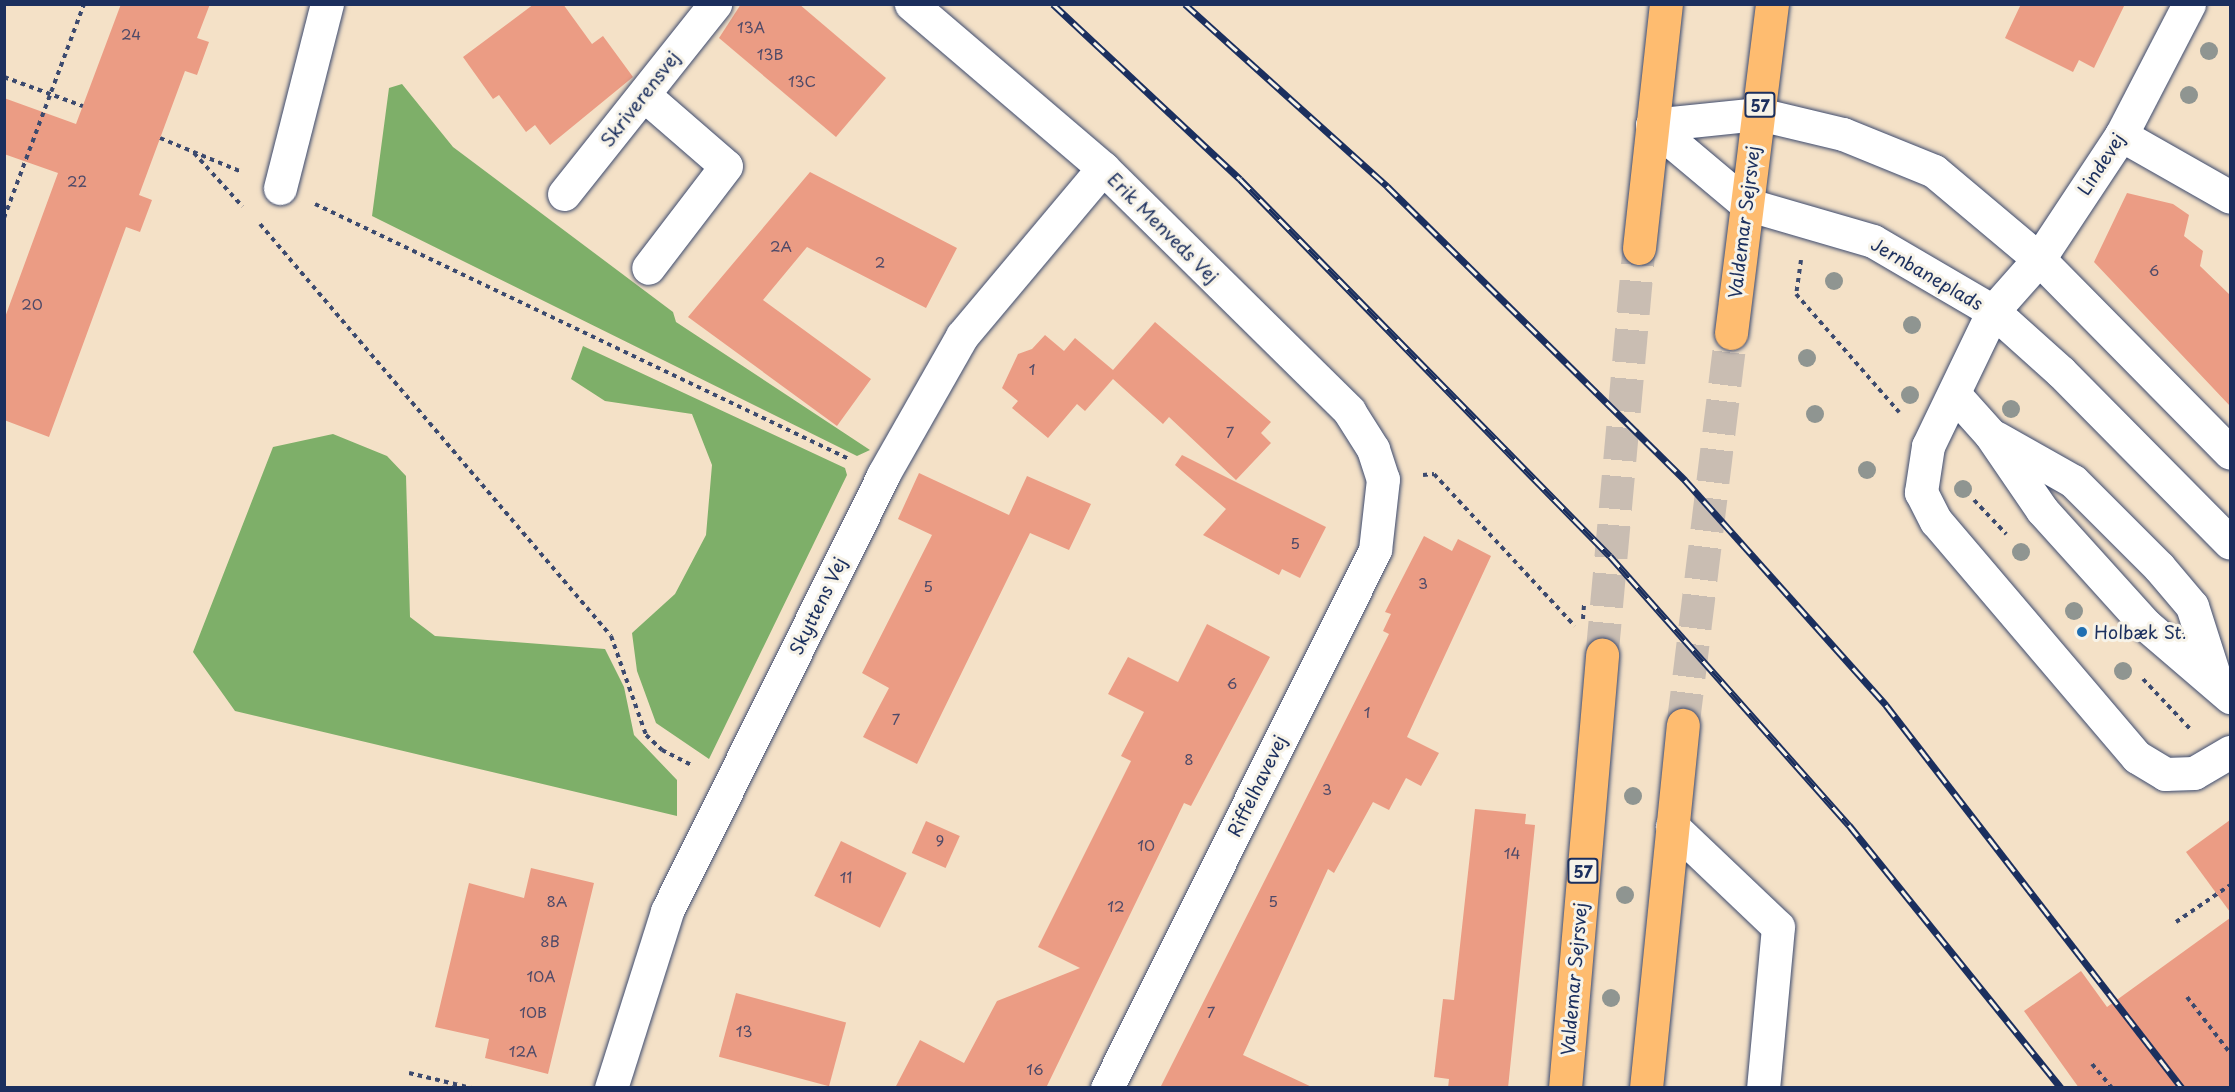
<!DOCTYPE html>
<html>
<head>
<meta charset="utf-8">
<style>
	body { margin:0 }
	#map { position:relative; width:2235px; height:1092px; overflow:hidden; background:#f4e1c7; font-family:"Playpen Sans",sans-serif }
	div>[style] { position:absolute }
	.forest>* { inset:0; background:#7eaf69 }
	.building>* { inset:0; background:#eb9c84; transform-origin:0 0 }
	.major-tunnel>* { height:33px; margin-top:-16.5px; transform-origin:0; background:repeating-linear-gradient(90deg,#c9bdb2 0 33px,transparent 0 49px) }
	.path>* { height:4px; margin-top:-2px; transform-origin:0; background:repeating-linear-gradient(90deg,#3c4a6e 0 4.5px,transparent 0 9px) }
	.roads { filter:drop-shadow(0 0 2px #3c4a6e) drop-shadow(0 0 2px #3c4a6e) }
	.minor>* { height:33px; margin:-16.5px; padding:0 16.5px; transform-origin:16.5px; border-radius:16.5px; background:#fff }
	.major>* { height:33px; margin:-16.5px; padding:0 16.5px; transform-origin:16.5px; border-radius:16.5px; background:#febc70 }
	.rail>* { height:7px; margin-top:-3.5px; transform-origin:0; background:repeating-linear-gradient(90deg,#f7f3e8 0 14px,#1b2f5e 0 28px); box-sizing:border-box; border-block:2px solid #1b2f5e }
	.trees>* { width:18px; height:18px; margin:-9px; border-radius:50%; background:#8f9591 }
	.dots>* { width:16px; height:16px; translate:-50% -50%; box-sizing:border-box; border:3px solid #f7f3e8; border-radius:50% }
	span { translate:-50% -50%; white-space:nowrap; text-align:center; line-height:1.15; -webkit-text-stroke:6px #f7f3e8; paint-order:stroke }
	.number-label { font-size:15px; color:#4f4a68 }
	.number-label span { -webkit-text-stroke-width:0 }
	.shield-label span { padding:2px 4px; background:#f7f3e8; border:2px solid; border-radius:4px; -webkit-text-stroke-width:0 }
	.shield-label { font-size:16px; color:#1b2f5e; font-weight:700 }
	.street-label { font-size:18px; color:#1b2f5e }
	.poi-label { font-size:18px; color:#1b2f5e }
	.left { translate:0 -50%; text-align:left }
	.frame { position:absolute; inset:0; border:6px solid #1b2f5e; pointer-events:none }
</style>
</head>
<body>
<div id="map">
	<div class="forest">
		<div style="clip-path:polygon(402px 84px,453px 147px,673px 312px,676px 322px,870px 450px,857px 456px,372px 216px,389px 88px)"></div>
		<div style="clip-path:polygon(583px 346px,845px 468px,847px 475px,709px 759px,656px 723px,637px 671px,632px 633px,675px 594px,706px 535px,712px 465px,692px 414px,605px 401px,571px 379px)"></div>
		<div style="clip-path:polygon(333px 434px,387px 456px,406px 476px,410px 617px,435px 636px,605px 649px,624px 687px,634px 735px,677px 780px,677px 816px,235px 711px,193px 652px,273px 447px)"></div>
	</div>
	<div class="building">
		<div style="clip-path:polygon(121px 4px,210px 4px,197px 38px,209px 42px,197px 75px,185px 71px,139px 195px,152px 200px,140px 232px,126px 227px,49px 437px,4px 420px,4px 320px,58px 173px,4px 154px,4px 98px,76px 124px)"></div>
		<div style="clip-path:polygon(534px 4px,563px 4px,592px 44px,603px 36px,633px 77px,550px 145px,535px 125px,526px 132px,499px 95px,493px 99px,463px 57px)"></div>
		<div style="clip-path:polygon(741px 4px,799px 4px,886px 78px,836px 137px,719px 38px)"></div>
		<div style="clip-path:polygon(2021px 4px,2125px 4px,2094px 68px,2079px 60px,2073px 72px,2005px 38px)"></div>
		<div style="clip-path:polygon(810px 172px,957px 248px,926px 308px,807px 247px,763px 300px,871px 379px,837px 426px,688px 317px)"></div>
		<div style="clip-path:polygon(2127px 193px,2173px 204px,2189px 215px,2184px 236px,2203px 251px,2200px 266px,2230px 295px,2230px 406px,2094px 262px)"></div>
		<div style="clip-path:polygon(1155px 322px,1271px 422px,1261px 433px,1271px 443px,1236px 480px,1169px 417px,1163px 424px,1113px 379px,1085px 411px,1077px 404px,1048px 438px,1012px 408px,1018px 401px,1002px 388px,1018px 354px,1032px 349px,1045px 335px,1064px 351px,1075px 338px,1113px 370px)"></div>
		<div style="clip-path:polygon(1182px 455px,1326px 527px,1300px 578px,1282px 569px,1279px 575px,1203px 535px,1226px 509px,1175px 465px)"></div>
		<div style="clip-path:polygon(919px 473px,1009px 515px,1027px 476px,1091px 504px,1069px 550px,1030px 533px,917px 764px,863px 737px,889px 688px,862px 673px,932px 535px,898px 519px)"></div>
		<div style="clip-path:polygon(1424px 536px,1452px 551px,1458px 539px,1491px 556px,1407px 737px,1439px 753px,1421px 786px,1406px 778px,1389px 810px,1373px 802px,1334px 873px,1328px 869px,1243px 1055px,1314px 1088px,1160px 1088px,1389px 634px,1383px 631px,1391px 614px,1385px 612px)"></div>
		<div style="clip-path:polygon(1207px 624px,1270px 657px,1191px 806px,1184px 803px,1046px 1088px,895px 1088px,920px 1040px,964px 1063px,997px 1001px,1080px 968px,1038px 947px,1131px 761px,1121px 756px,1144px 712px,1108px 694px,1128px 657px,1178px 682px)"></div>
		<div style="clip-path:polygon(1475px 809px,1526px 814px,1525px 824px,1535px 825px,1508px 1088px,1448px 1088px,1449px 1079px,1434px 1077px,1443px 999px,1454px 1000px)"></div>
		<div style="clip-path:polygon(2230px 820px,2230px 912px,2186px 852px)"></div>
		<div style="left:926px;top:821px;width:37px;height:35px;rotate:24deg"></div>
		<div style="left:841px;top:841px;width:73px;height:61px;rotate:26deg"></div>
		<div style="clip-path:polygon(531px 868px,594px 883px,548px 1074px,485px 1058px,489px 1039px,435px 1027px,469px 883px,524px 898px)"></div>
		<div style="clip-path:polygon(2230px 918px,2230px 1088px,2079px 1088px,2024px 1011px,2081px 971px,2107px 1007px)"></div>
		<div style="left:736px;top:993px;width:114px;height:66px;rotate:15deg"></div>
	</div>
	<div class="major-tunnel">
		<div style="left:1602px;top:655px;width:409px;rotate:-84.8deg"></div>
		<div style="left:1683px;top:725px;width:395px;rotate:-83deg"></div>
	</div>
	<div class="path">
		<div style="left:4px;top:77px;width:84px;rotate:20.2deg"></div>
		<div style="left:160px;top:138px;width:89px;rotate:22.5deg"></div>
		<div style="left:194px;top:153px;width:72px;rotate:47.8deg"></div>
		<div style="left:315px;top:204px;width:590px;rotate:25.52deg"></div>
		<div style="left:4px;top:218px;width:228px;rotate:-69.5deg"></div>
		<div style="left:260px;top:224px;width:541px;rotate:49.57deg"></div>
		<div style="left:611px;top:636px;width:105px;rotate:70.5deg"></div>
		<div style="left:646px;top:735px;width:22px;rotate:43deg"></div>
		<div style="left:662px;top:750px;width:35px;rotate:27deg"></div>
		<div style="left:1801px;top:260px;width:34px;rotate:98deg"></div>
		<div style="left:1796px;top:294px;width:157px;rotate:48.9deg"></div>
		<div style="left:1423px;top:475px;width:11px;rotate:-5deg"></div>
		<div style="left:1434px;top:474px;width:207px;rotate:47.2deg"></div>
		<div style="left:1974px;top:500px;width:47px;rotate:46.7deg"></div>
		<div style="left:1583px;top:619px;width:14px;rotate:-86deg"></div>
		<div style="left:2143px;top:679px;width:70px;rotate:46.7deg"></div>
		<div style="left:2176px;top:922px;width:65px;rotate:-34.4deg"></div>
		<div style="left:2187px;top:997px;width:71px;rotate:52.5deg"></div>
		<div style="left:2092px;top:1064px;width:31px;rotate:50deg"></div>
		<div style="left:409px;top:1073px;width:64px;rotate:13.6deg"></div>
	</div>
	<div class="roads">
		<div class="minor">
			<div style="left:911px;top:4px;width:253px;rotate:40.5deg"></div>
			<div style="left:1103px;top:168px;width:346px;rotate:44.6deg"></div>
			<div style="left:1349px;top:411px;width:45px;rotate:57.7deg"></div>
			<div style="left:1373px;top:449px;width:32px;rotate:72deg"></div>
			<div style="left:1383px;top:479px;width:71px;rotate:96.4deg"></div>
			<div style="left:1375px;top:550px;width:601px;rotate:116.48deg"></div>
			<div style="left:2189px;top:4px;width:148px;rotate:117.4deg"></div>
			<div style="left:2121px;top:135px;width:149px;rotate:123.5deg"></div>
			<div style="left:2039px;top:259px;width:69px;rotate:131.5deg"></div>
			<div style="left:1993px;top:311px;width:150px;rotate:115.7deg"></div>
			<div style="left:1928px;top:446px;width:47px;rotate:98.7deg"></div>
			<div style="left:1921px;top:492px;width:33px;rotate:63deg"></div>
			<div style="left:1936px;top:521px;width:310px;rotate:49.6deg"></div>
			<div style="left:2137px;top:757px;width:33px;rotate:31deg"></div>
			<div style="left:2165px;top:774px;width:29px;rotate:-2deg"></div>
			<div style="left:2194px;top:773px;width:42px;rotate:-30.3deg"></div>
			<div style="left:644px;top:95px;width:108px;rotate:40.9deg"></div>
			<div style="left:726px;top:166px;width:128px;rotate:127.4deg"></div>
			<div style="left:1652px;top:125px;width:123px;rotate:40deg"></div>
			<div style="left:1746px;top:204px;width:132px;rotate:16.2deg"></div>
			<div style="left:1873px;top:241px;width:139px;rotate:30.3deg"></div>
			<div style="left:1993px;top:311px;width:91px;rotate:41.9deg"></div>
			<div style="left:2061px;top:372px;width:240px;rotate:45.3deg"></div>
			<div style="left:1652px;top:125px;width:108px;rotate:-5.9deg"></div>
			<div style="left:1759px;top:114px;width:86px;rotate:13.4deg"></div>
			<div style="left:1843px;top:134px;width:98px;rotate:22.1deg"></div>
			<div style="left:1934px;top:171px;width:137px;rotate:40deg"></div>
			<div style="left:2039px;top:259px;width:272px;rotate:45.4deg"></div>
			<div style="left:2121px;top:135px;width:125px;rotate:29.6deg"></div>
			<div style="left:280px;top:188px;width:190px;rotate:-75.7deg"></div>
			<div style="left:564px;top:194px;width:243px;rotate:-51.5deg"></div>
			<div style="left:1955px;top:395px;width:52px;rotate:48.1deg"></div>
			<div style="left:1990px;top:434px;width:92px;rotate:55.6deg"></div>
			<div style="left:2042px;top:510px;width:155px;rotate:47.9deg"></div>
			<div style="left:2146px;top:625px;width:111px;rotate:40.6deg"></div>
			<div style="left:1997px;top:438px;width:87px;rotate:29.5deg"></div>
			<div style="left:2073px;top:481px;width:122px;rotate:45deg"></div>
			<div style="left:2159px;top:567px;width:51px;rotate:49.8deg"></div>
			<div style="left:2192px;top:606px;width:79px;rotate:72.3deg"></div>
			<div style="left:1672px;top:826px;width:146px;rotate:43.6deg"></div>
			<div style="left:1778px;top:927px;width:162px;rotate:95.3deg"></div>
			<div style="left:611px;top:1088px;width:186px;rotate:-72.4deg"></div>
			<div style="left:667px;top:911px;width:487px;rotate:-63.6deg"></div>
			<div style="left:883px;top:475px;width:160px;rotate:-60.4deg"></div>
			<div style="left:962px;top:336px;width:219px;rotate:-50deg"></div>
		</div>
		<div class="major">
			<div style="left:1639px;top:248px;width:245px;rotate:-83.7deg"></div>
			<div style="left:1731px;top:333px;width:332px;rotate:-82.9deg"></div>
			<div style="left:1565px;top:1088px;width:435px;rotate:-85.1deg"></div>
			<div style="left:1646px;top:1088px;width:365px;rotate:-84.2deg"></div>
		</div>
	</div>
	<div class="rail">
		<div style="left:1053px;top:4px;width:256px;rotate:43.1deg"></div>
		<div style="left:1240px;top:179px;width:528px;rotate:45.54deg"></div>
		<div style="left:1610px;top:556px;width:360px;rotate:48.4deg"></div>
		<div style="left:1849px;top:825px;width:338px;rotate:51.1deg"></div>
		<div style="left:1185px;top:4px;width:272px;rotate:42deg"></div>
		<div style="left:1387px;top:186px;width:419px;rotate:44.6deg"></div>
		<div style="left:1685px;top:480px;width:302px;rotate:48.2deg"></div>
		<div style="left:1886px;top:705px;width:484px;rotate:52.3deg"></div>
	</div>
	<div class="trees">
		<div style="left:2209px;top:51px"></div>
		<div style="left:2189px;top:95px"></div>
		<div style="left:1834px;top:281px"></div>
		<div style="left:1912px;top:325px"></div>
		<div style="left:1807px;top:358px"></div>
		<div style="left:1910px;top:395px"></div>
		<div style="left:2011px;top:409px"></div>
		<div style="left:1815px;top:414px"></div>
		<div style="left:1867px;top:470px"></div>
		<div style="left:1963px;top:489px"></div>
		<div style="left:2021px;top:552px"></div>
		<div style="left:2074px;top:611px"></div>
		<div style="left:2123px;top:671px"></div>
		<div style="left:1633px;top:796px"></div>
		<div style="left:1625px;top:895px"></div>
		<div style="left:1611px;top:998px"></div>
	</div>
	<div class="dots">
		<div style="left:2082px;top:632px;background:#1f6fb2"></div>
	</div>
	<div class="number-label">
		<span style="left:751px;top:27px">13A</span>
		<span style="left:131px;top:34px">24</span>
		<span style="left:770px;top:54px">13B</span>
		<span style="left:802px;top:81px">13C</span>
		<span style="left:77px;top:181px">22</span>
		<span style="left:781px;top:246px">2A</span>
		<span style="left:880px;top:262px">2</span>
		<span style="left:2154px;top:270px">6</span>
		<span style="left:32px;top:304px">20</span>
		<span style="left:1032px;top:369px">1</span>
		<span style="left:1230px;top:432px">7</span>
		<span style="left:1295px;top:543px">5</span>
		<span style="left:1423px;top:583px">3</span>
		<span style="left:928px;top:586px">5</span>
		<span style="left:1232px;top:683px">6</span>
		<span style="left:1367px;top:712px">1</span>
		<span style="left:896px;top:719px">7</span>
		<span style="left:1189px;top:759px">8</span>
		<span style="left:1327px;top:789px">3</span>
		<span style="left:940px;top:840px">9</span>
		<span style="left:1146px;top:845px">10</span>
		<span style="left:1512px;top:853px">14</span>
		<span style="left:846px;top:877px">11</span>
		<span style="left:557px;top:901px">8A</span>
		<span style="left:1273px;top:901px">5</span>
		<span style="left:1116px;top:906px">12</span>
		<span style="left:550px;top:941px">8B</span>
		<span style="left:541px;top:976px">10A</span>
		<span style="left:533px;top:1012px">10B</span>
		<span style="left:1211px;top:1012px">7</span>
		<span style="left:744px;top:1031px">13</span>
		<span style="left:523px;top:1051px">12A</span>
		<span style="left:1035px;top:1069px">16</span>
	</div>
	<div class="shield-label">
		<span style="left:1760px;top:105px">57</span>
		<span style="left:1583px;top:871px">57</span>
	</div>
	<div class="street-label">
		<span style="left:640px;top:99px;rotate:-52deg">Skriverensvej</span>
		<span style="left:2101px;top:164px;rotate:-57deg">Lindevej</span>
		<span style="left:1744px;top:222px;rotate:-83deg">Valdemar Sejrsvej</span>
		<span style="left:1163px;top:228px;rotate:45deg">Erik Menveds Vej</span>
		<span style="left:1927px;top:274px;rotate:30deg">Jernbaneplads</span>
		<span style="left:818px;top:606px;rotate:-64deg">Skyttens Vej</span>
		<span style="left:1257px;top:786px;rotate:-64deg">Riffelhavevej</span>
		<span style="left:1574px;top:979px;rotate:-85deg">Valdemar Sejrsvej</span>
	</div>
	<div class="poi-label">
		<span class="left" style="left:2094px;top:632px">Holbæk St.</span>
	</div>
	<div class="frame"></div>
</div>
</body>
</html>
